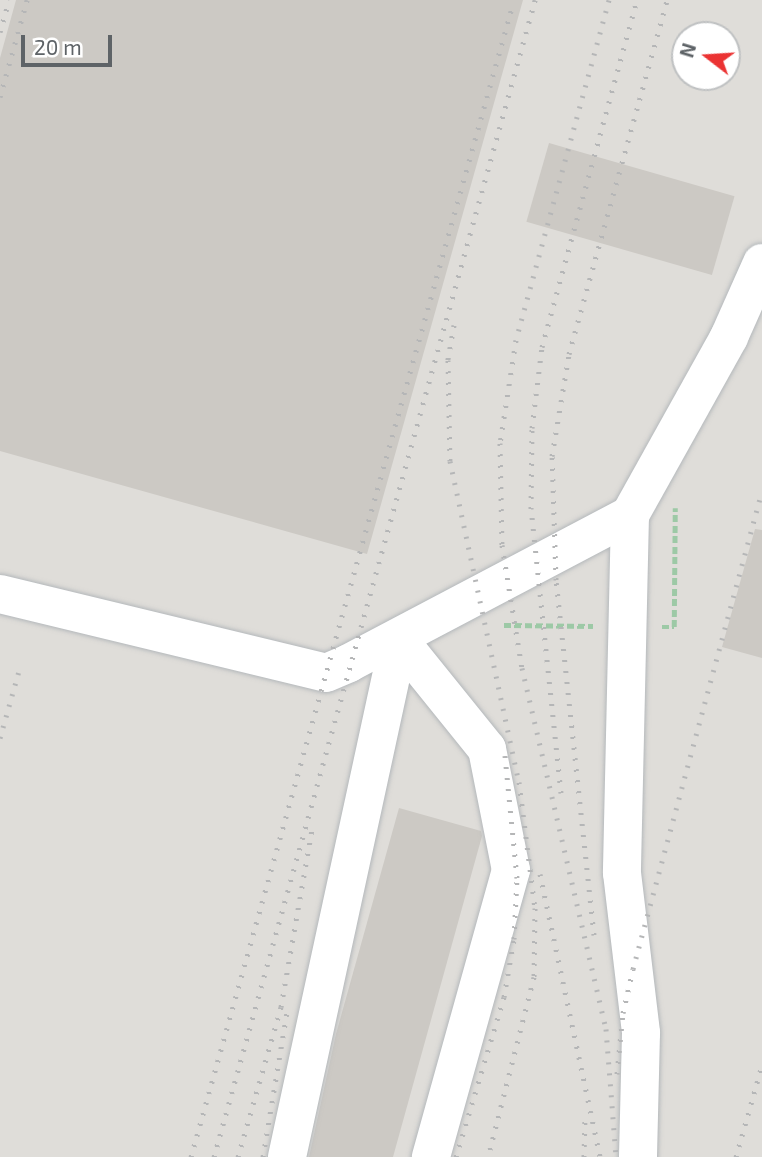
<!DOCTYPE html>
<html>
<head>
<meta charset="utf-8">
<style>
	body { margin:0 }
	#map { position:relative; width:762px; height:1157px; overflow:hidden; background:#f0eee7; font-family:"Exo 2",sans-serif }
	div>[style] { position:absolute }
	.industrial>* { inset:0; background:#dfddd9 }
	.building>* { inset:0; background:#ccc9c4; transform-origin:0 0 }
	.path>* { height:4.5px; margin-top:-2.25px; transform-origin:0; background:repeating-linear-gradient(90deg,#9dc9a6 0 7px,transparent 0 10.5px) }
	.roads { filter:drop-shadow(0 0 2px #b4b8bb) drop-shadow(0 0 2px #b4b8bb) }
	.minor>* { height:38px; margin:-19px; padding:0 19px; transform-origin:19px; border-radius:19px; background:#fff }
	.rail>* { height:5px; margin-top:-2.5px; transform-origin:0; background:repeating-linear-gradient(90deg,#b5b6b7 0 2px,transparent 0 11px) }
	span { translate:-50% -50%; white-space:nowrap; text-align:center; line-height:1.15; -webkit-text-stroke:5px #fff; paint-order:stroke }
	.north { position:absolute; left:671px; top:21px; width:70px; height:70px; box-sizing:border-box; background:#fff; border:2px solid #bfc1c2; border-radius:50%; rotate:287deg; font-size:19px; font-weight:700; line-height:28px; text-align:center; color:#5e6367 }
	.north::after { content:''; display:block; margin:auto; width:24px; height:32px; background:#eb3333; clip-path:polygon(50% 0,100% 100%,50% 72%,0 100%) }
	.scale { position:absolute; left:21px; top:35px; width:91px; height:32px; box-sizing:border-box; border:4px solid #5e6367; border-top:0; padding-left:9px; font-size:21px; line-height:24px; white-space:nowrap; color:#5e6367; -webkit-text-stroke:5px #fff; paint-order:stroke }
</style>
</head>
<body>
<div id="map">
	<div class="industrial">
		<div style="clip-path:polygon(evenodd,0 0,762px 0,762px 1157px,0 1157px,0 0,685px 35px,727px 35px,727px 77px,685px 77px,685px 35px)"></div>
	</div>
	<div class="building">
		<div style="clip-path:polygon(16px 0,523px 0,367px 554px,0 451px,0 58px)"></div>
		<div style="left:549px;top:143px;width:193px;height:82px;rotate:16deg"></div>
		<div style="clip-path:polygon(755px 529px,762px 530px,762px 658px,722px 647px)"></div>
		<div style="clip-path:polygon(399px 808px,481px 831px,482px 836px,393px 1157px,309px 1157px,336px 1034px)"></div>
	</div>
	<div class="path">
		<div style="left:504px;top:625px;width:89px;rotate:0.6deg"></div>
		<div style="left:662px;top:627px;width:12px"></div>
		<div style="left:674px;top:627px;width:119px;rotate:-89.5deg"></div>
	</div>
	<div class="roads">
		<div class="minor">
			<div style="left:630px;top:515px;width:358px;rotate:91.3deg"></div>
			<div style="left:622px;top:873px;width:161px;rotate:83.2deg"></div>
			<div style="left:641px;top:1033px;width:124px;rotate:91.4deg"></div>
			<div style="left:0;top:594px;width:335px;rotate:13.6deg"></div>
			<div style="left:326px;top:673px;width:25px;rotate:-23deg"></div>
			<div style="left:349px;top:663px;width:318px;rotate:-27.8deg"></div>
			<div style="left:630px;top:515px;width:204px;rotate:-60.9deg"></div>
			<div style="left:729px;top:337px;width:81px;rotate:-66deg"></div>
			<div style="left:399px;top:640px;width:140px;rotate:51.1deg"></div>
			<div style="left:487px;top:749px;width:123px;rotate:78.8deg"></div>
			<div style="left:511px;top:870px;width:298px;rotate:105.6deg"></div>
			<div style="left:287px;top:1157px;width:529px;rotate:-77.78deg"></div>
		</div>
	</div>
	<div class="rail">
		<div style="left:609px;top:0;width:352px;rotate:105.3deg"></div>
		<div style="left:516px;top:340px;width:104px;rotate:98.8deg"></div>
		<div style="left:500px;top:443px;width:102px;rotate:88.9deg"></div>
		<div style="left:502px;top:545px;width:125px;rotate:80.8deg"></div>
		<div style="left:522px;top:668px;width:371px;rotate:76.9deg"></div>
		<div style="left:606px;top:1029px;width:128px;rotate:85.5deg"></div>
		<div style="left:0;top:32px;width:33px;rotate:-74deg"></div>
		<div style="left:0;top:97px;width:101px;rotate:-74.4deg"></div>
		<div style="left:454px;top:325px;width:36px;rotate:100deg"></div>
		<div style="left:448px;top:360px;width:101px;rotate:88.9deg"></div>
		<div style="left:450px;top:461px;width:328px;rotate:77.9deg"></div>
		<div style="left:519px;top:782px;width:127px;rotate:82.8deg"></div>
		<div style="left:535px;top:908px;width:69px;rotate:90.8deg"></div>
		<div style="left:534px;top:977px;width:186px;rotate:104.3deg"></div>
		<div style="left:0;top:738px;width:70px;rotate:-74.2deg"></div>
		<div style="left:561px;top:793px;width:286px;rotate:-96deg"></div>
		<div style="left:531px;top:509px;width:81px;rotate:-89.3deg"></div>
		<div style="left:532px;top:428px;width:82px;rotate:-83deg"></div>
		<div style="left:542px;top:347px;width:360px;rotate:-74.7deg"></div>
		<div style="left:540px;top:874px;width:289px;rotate:78deg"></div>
		<div style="left:594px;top:935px;width:357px;rotate:-96.1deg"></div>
		<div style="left:556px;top:580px;width:124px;rotate:-91.8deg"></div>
		<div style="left:552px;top:456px;width:103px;rotate:-80.5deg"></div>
		<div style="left:569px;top:354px;width:367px;rotate:-74.5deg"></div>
		<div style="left:617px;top:1074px;width:61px;rotate:-84.4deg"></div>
		<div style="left:623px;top:1013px;width:45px;rotate:-77.2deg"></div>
		<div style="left:633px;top:969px;width:495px;rotate:-74.9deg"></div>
		<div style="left:191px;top:1157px;width:1197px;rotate:-74.4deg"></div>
		<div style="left:214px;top:1157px;width:1201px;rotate:-74.49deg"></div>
		<div style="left:238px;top:1157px;width:156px;rotate:-74deg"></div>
		<div style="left:281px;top:1007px;width:180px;rotate:-80.1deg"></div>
		<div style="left:263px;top:1157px;width:147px;rotate:-80.6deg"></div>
		<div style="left:456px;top:1157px;width:167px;rotate:-73.3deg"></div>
		<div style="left:504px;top:997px;width:59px;rotate:-80.2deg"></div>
		<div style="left:514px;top:939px;width:61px;rotate:-87.2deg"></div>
		<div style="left:517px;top:878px;width:123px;rotate:-95.6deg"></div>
		<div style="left:584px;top:1157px;width:42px;rotate:-88.6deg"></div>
		<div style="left:736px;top:1157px;width:96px;rotate:-74.2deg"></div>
	</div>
	<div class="north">N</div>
	<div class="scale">20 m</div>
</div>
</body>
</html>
